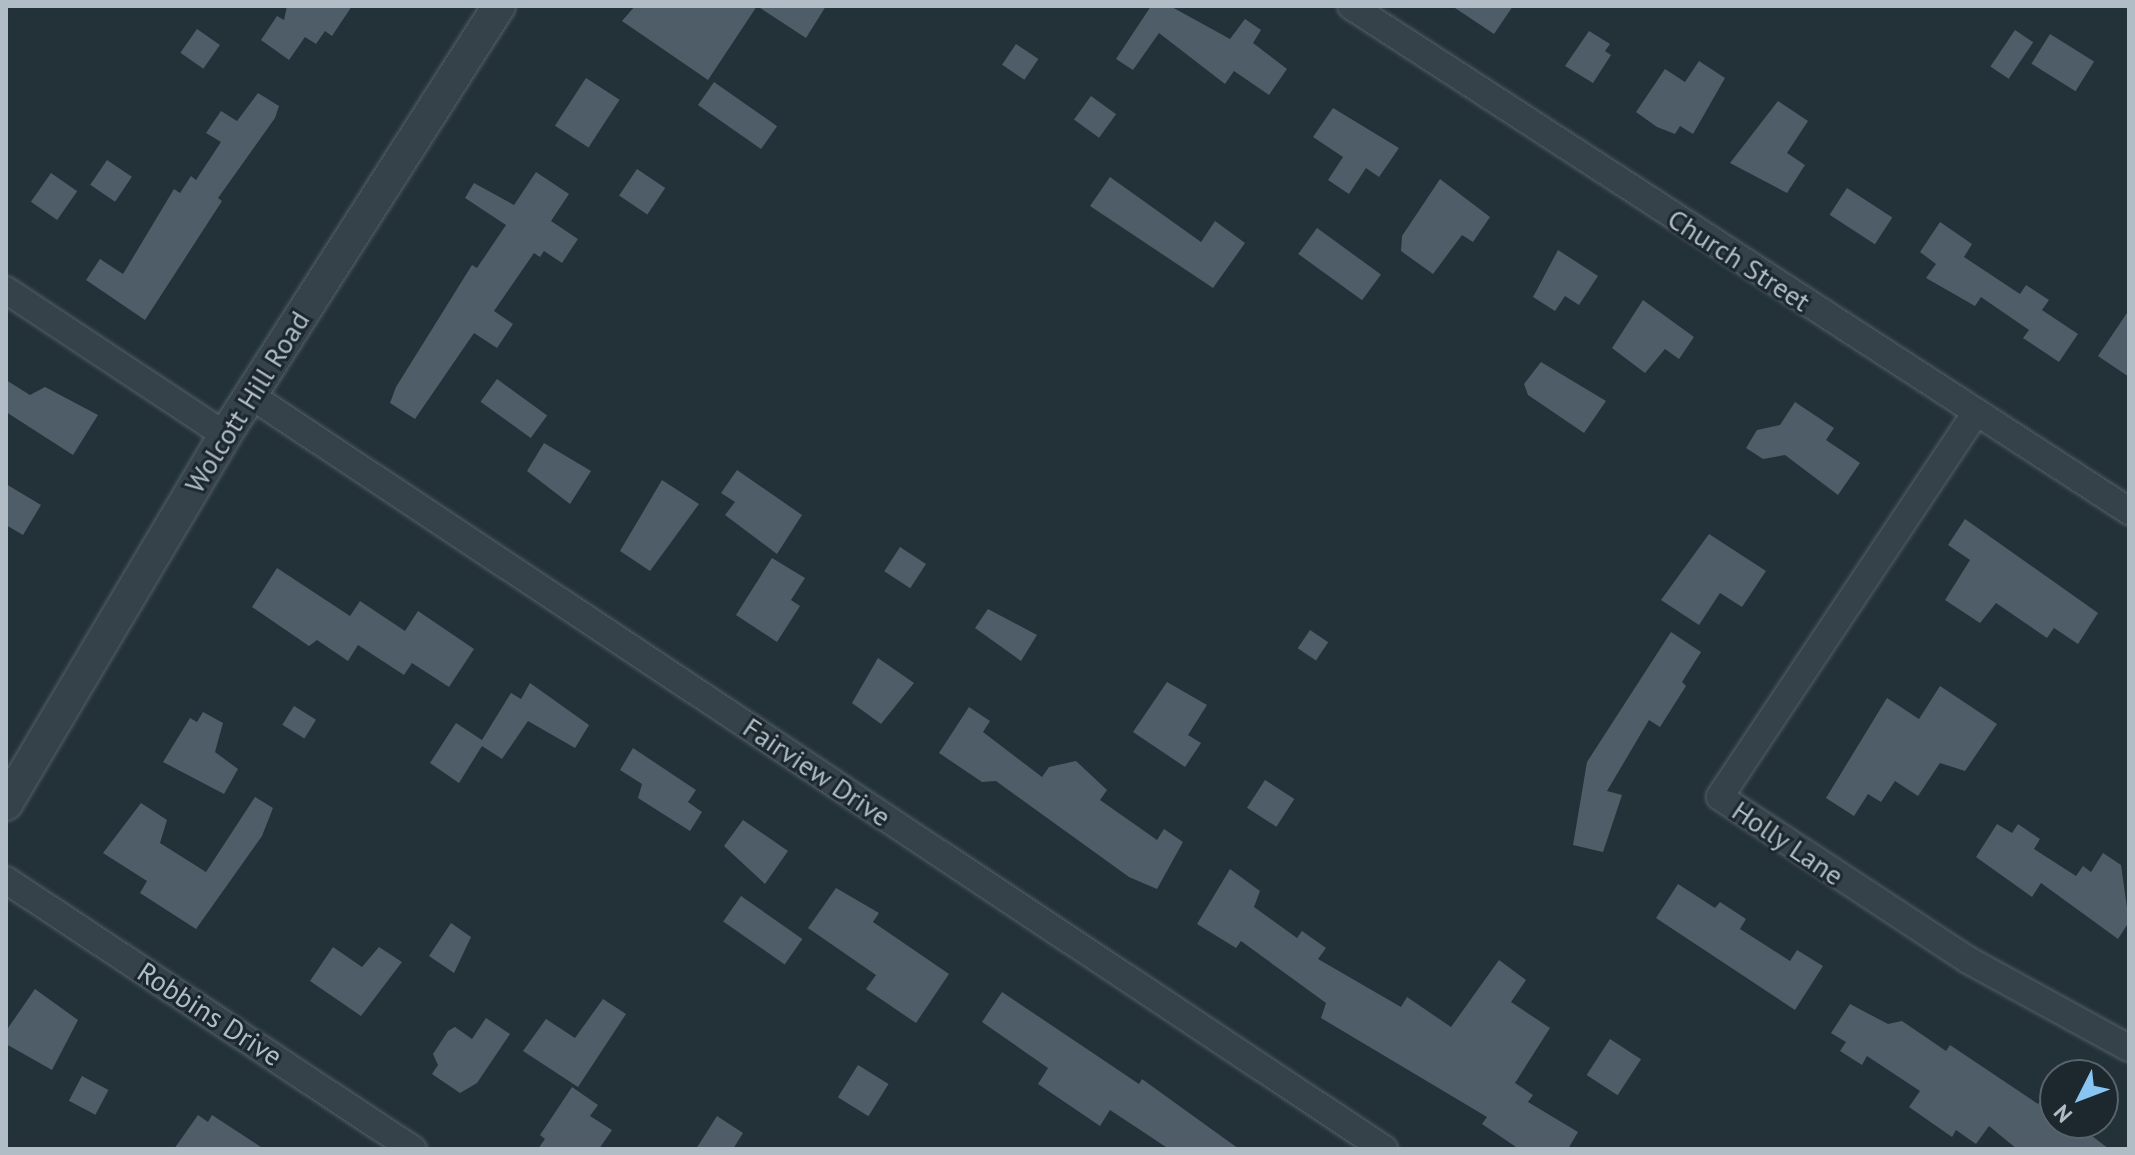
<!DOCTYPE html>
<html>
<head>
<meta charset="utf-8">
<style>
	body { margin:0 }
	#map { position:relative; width:2135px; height:1155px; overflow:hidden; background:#233139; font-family:"PT Sans",sans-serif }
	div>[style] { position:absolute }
	.building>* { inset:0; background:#4e5d68; transform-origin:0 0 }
	.roads { filter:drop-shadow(0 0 2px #546067) drop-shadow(0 0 2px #546067) }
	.minor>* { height:26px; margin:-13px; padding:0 13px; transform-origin:13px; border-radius:13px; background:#36424a }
	.tertiary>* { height:32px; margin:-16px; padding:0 16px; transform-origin:16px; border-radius:16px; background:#36424a }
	span { translate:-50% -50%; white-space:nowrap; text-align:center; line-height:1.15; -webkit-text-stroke:6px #1c272e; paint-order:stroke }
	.street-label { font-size:28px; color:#b1bdc6 }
	.frame { position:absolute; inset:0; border:8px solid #b1bdc6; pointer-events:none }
	.north { position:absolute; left:2039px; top:1059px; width:80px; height:80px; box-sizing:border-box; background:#1c272e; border:2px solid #58636b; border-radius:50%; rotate:228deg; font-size:22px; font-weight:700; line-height:32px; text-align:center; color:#b1bdc6 }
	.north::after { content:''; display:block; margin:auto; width:28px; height:36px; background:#89c5f3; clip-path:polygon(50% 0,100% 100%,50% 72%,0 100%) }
</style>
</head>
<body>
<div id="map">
	<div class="building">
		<div style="clip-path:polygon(287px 6px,352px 6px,332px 36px,325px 31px,316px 44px,305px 37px,289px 60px,261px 40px,277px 16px,284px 20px)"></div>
		<div style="clip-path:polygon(635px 6px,826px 6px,806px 38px,757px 6px,708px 80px,622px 21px)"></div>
		<div style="clip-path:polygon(1151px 6px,1170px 6px,1230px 39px,1245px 19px,1261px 30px,1253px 43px,1287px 69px,1269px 95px,1234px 71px,1225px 84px,1159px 33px,1133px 70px,1116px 59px)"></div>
		<div style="clip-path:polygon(1452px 6px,1513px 6px,1494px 34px)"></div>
		<div style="left:197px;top:29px;width:28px;height:29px;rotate:35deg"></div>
		<div style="left:2015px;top:30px;width:22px;height:44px;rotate:34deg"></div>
		<div style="clip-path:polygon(1589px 31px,1610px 44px,1605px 51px,1611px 55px,1593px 83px,1565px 66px)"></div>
		<div style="left:2050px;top:34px;width:52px;height:35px;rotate:32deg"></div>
		<div style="left:1016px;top:44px;width:27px;height:25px;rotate:34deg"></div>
		<div style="clip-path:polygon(1699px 61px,1725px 78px,1693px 134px,1680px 126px,1675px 134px,1657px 127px,1636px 112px,1665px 69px,1685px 82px)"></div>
		<div style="left:586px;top:78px;width:40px;height:57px;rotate:33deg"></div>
		<div style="left:714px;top:82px;width:77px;height:28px;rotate:35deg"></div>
		<div style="clip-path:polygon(258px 93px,279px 106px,275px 118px,218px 198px,222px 201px,145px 320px,86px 280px,100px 259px,123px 274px,174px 189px,180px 193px,191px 176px,196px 180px,221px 142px,206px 133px,221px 111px,237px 121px)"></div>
		<div style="left:1091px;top:96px;width:31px;height:29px;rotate:36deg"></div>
		<div style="clip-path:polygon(1778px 101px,1808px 121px,1787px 153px,1805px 165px,1787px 193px,1730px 163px)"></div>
		<div style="clip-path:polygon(1333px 108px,1399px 148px,1379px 177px,1366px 168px,1349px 194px,1328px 180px,1343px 157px,1313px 137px)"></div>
		<div style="left:107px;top:160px;width:30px;height:30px;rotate:34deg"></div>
		<div style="left:637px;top:169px;width:34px;height:32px;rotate:34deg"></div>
		<div style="clip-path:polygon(536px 172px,569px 194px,551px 221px,578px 239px,562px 263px,544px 251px,540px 257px,534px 253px,494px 311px,513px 324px,497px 348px,474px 333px,415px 419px,390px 403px,396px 387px,472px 265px,477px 268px,506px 225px,465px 198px,474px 183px,514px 205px)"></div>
		<div style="left:51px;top:173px;width:32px;height:35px;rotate:35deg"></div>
		<div style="clip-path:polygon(1110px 177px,1201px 242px,1215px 221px,1245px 243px,1213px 288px,1090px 206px)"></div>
		<div style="clip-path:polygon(1440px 179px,1490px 217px,1473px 242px,1462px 235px,1433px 274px,1401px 251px,1402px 236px)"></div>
		<div style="left:1847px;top:188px;width:54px;height:32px;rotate:33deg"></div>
		<div style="clip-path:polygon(1940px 222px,1972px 244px,1964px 257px,2020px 294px,2026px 285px,2049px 300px,2042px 310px,2078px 334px,2059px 362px,2023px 338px,2029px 330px,1981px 297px,1975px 306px,1926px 278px,1936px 264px,1920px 252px)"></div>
		<div style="left:1317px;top:228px;width:79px;height:32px;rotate:36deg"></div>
		<div style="clip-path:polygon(1558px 250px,1598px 276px,1579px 305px,1565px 296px,1555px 311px,1533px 297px)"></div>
		<div style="clip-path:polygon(1643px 300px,1694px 337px,1679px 359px,1665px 349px,1645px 373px,1612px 348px)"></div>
		<div style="clip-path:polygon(2129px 310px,2129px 377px,2098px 356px)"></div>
		<div style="clip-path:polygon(1541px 362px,1606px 401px,1584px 433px,1528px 395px,1524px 384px)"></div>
		<div style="left:497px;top:379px;width:62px;height:28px;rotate:36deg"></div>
		<div style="clip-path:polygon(6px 380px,30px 395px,45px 387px,98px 415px,73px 455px,6px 412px)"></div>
		<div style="clip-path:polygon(1795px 402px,1834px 428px,1826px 440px,1860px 463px,1838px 495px,1785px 455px,1763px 459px,1746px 448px,1757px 430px,1780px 425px)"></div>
		<div style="clip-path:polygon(544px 443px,591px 471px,570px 504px,527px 471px)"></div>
		<div style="clip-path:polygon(737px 470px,802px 515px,777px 554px,725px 515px,735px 502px,721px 493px)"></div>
		<div style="clip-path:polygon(662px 480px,699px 504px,650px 571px,620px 551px)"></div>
		<div style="clip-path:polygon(6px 484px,41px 505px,23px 535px,6px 525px)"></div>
		<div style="clip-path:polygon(1965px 519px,2098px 613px,2078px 644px,2054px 628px,2047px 638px,1996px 603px,1980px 623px,1945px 600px,1970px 560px,1948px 545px)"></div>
		<div style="clip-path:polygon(1709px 534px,1766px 571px,1742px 607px,1720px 593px,1699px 625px,1661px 600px)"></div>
		<div style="left:900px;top:547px;width:31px;height:29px;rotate:33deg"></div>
		<div style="clip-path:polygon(772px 558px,805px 578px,791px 600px,800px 606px,777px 642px,736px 615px)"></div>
		<div style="clip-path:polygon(277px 568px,350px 616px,360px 601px,405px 631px,418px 611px,474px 649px,449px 687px,412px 663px,404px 675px,358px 645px,348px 661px,317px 640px,309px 646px,252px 607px)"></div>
		<div style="clip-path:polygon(988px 609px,1037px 635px,1021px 661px,975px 628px)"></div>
		<div style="left:1310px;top:630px;width:22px;height:22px;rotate:34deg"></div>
		<div style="clip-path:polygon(1671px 632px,1701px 652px,1682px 682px,1686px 686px,1660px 727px,1649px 720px,1607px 791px,1622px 795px,1603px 852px,1573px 845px,1587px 762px)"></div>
		<div style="clip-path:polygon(878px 658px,914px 683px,881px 724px,852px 703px)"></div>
		<div style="clip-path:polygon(1167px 682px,1207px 705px,1188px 735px,1201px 743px,1185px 767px,1133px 732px)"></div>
		<div style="clip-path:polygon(530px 683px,589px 725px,575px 748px,528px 721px,502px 759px,482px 746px,459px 783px,430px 763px,456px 723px,482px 740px,511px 693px,521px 699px)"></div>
		<div style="clip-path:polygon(1940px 686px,1997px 724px,1965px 771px,1940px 763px,1918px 796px,1895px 781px,1881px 802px,1868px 794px,1854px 816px,1826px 798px,1887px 698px,1919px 719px)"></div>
		<div style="left:294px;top:706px;width:26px;height:22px;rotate:32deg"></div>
		<div style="clip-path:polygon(969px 707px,990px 721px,983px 732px,1042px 777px,1049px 767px,1076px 761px,1107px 790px,1100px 800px,1157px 840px,1164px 829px,1183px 842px,1157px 889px,1129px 877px,996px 781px,982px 782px,939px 753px)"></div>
		<div style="clip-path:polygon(203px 712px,223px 723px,215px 752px,238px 769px,224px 794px,163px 762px,190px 718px,197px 722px)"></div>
		<div style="clip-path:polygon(633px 748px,696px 790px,688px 802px,702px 812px,690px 831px,638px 798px,642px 784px,620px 770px)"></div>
		<div style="left:1265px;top:780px;width:35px;height:33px;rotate:33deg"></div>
		<div style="clip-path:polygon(255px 797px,273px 808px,262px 836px,196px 929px,140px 893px,147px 881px,103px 853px,141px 803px,167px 820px,160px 843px,206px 872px)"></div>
		<div style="clip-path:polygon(743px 820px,788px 851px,765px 884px,724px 846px)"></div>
		<div style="clip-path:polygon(1997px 824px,2012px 833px,2018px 824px,2040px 839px,2034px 849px,2076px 876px,2083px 866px,2091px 872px,2103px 853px,2121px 865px,2129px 922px,2118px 939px,2041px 883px,2032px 897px,1976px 857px)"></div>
		<div style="clip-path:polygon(1230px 869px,1260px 891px,1254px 907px,1297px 938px,1302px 931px,1326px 948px,1318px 959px,1401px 1007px,1407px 997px,1451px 1027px,1499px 960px,1526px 980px,1511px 1002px,1550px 1028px,1515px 1083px,1533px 1095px,1528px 1102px,1578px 1132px,1568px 1149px,1519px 1149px,1482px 1124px,1487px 1117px,1321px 1018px,1326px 1003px,1241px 941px,1236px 948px,1197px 924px)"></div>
		<div style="clip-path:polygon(1678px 884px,1715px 908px,1720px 902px,1746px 919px,1740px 929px,1790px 961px,1797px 950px,1823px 966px,1795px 1010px,1656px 918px)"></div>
		<div style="clip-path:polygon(836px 888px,879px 913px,873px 922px,949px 974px,916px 1023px,866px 989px,876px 975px,808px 928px)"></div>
		<div style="left:741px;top:896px;width:75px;height:31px;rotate:35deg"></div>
		<div style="clip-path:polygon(451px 923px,471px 937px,454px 973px,429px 956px)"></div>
		<div style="clip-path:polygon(333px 947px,362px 967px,379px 947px,402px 962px,361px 1016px,310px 981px)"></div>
		<div style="clip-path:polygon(35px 989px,78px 1020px,52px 1070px,6px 1044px,6px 1031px)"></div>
		<div style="clip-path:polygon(1002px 992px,1139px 1084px,1142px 1079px,1239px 1149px,1169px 1149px,1110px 1110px,1100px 1126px,1038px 1084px,1048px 1068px,982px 1022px)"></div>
		<div style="clip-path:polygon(603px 999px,626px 1014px,578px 1087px,523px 1051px,546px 1019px,575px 1038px)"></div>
		<div style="clip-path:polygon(1850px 1004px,1888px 1024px,1902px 1021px,1946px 1051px,1950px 1045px,2038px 1104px,2042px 1098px,2055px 1107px,2055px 1123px,2075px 1123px,2109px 1149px,2017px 1149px,1989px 1126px,1976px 1144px,1956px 1130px,1952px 1137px,1909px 1107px,1920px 1091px,1867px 1056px,1862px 1065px,1840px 1051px,1846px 1042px,1831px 1033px)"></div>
		<div style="clip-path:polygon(486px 1018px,510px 1034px,477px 1083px,460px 1093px,432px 1074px,438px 1065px,433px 1054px,448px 1031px,455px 1027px,472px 1039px)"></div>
		<div style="left:1610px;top:1039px;width:37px;height:43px;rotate:33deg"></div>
		<div style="left:858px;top:1065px;width:36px;height:38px;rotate:32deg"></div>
		<div style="left:82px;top:1076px;width:30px;height:28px;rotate:28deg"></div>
		<div style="clip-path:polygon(572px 1087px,598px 1105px,590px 1116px,612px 1130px,599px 1149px,538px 1149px,545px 1139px,540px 1135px)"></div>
		<div style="clip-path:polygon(198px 1115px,208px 1122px,212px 1115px,264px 1149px,174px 1149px)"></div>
		<div style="clip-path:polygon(717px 1116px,743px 1133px,733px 1149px,696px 1149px)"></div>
	</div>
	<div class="roads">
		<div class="minor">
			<div style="left:1351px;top:6px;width:928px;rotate:32.99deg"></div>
			<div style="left:6px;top:290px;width:263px;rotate:33.5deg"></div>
			<div style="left:250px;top:395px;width:1362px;rotate:33.62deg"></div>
			<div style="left:1975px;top:414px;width:460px;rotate:123.7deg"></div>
			<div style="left:1720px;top:797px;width:297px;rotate:33.3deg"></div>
			<div style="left:1968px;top:960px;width:183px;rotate:28.7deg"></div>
			<div style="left:6px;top:880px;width:488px;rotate:33.5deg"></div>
		</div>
		<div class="tertiary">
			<div style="left:6px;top:804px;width:429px;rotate:-59.3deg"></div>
			<div style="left:225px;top:435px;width:509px;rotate:-57.43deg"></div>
		</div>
	</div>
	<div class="street-label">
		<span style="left:1739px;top:260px;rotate:33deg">Church Street</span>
		<span style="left:247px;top:402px;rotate:-58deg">Wolcott Hill Road</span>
		<span style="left:817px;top:772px;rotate:34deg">Fairview Drive</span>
		<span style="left:1788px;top:843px;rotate:34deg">Holly Lane</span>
		<span style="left:210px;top:1014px;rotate:33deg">Robbins Drive</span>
	</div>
	<div class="frame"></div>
	<div class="north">N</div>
</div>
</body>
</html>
